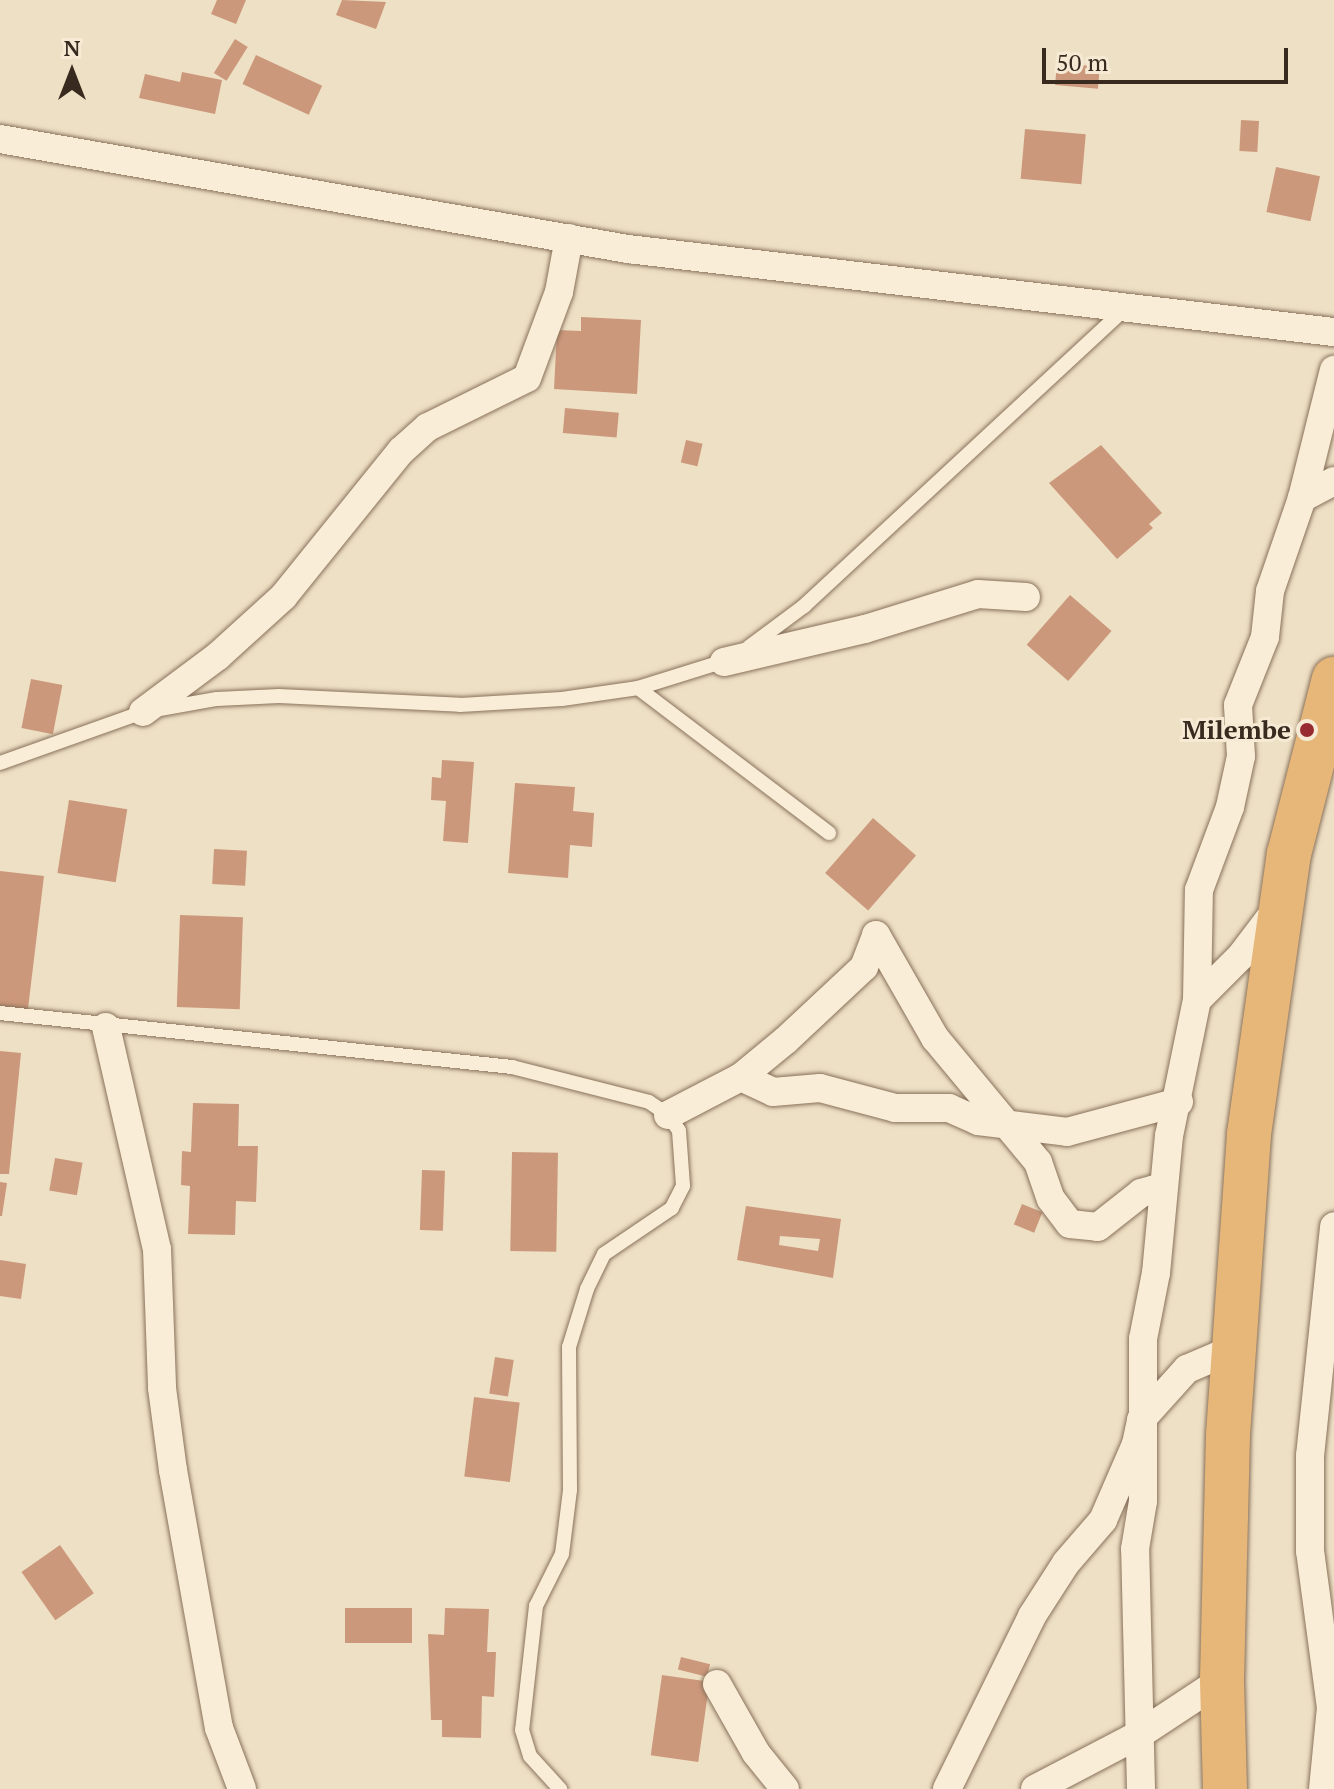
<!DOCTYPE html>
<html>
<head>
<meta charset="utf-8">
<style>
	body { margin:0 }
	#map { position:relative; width:1334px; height:1789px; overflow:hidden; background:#eee0c5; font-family:"PT Serif",serif }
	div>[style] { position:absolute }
	.building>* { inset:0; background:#cc987b; transform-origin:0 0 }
	.roads { filter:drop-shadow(0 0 2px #89715b) drop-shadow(0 0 2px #89715b) }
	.service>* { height:14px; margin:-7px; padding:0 7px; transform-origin:7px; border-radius:7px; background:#f9edd8 }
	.minor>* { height:28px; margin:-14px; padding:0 14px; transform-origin:14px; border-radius:14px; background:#f9edd8 }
	.trunk>* { height:44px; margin:-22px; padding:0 22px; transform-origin:22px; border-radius:22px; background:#e7b77a }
	.dots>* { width:22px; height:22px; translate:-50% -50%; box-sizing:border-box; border:4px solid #f6ead4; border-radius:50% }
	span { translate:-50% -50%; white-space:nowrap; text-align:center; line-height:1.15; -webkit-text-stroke:6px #f6ead4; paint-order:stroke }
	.poi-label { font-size:26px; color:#392a1f; font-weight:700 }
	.right { translate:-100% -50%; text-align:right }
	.north { position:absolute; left:32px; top:32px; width:80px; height:80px; -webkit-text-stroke:6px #f6ead4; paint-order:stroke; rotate:0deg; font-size:22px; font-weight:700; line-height:32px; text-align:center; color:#392a1f }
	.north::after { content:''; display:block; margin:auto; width:28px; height:36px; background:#392a1f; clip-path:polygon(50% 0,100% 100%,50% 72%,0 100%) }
	.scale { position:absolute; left:1042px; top:48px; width:246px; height:36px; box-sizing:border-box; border:4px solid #392a1f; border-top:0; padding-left:10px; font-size:24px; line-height:28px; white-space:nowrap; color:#392a1f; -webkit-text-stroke:6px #f6ead4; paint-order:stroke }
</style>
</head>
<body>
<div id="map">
	<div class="building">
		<div style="clip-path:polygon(217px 0,246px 0,236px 24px,211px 14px)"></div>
		<div style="clip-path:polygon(342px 0,386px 2px,376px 29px,336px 15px)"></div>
		<div style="left:235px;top:39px;width:15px;height:40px;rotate:32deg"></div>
		<div style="left:256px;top:55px;width:73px;height:32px;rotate:25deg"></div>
		<div style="left:1057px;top:63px;width:43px;height:22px;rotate:5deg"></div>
		<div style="clip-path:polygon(182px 72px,222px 80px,215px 114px,139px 98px,145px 74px,180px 82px)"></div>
		<div style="left:1241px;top:120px;width:18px;height:31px;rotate:3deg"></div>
		<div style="left:1025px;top:129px;width:61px;height:50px;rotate:5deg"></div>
		<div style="left:1276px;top:167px;width:45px;height:46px;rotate:12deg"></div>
		<div style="clip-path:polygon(581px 317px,641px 320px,637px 394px,554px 389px,557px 330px,581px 331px)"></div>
		<div style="left:565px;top:408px;width:54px;height:25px;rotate:5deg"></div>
		<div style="left:686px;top:440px;width:17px;height:23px;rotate:13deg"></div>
		<div style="clip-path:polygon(1101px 445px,1162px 513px,1149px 524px,1153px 528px,1117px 559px,1049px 483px)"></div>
		<div style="left:1070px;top:595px;width:55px;height:66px;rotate:41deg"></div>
		<div style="left:31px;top:679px;width:32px;height:50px;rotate:11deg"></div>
		<div style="clip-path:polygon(442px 760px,474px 762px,468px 843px,443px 841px,446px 801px,431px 800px,432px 777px,441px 778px)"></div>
		<div style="clip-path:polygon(515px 783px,575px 787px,573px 811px,594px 813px,592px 847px,570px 845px,568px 878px,508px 873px)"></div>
		<div style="left:69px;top:800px;width:59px;height:74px;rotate:9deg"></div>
		<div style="left:873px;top:818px;width:57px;height:73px;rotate:41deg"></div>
		<div style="left:214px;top:849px;width:33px;height:35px;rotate:3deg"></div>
		<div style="clip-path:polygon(0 871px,44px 876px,27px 1017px,0 1013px)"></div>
		<div style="left:180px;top:915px;width:63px;height:92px;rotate:2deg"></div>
		<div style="clip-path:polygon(0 1051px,21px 1053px,9px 1174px,0 1174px)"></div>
		<div style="clip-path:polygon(193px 1103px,239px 1104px,238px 1146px,258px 1146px,256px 1202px,236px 1201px,235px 1235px,188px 1234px,190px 1186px,181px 1185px,182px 1151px,191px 1152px)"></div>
		<div style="left:512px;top:1152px;width:46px;height:99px;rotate:1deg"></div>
		<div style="left:55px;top:1158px;width:28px;height:33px;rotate:10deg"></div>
		<div style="left:422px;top:1170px;width:23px;height:60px;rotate:2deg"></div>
		<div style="clip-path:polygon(0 1182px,7px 1183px,2px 1216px,0 1216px)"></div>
		<div style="left:1022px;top:1204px;width:22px;height:22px;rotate:22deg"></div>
		<div style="clip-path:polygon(evenodd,746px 1206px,841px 1219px,833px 1278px,737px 1260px,746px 1206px,780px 1236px,820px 1239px,818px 1251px,779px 1245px,780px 1236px)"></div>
		<div style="clip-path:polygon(0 1260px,26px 1264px,21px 1299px,0 1296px)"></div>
		<div style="left:495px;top:1357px;width:19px;height:37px;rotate:9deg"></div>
		<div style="left:474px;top:1397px;width:46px;height:80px;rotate:7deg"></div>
		<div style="left:60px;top:1545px;width:59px;height:47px;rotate:55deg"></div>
		<div style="left:345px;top:1608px;width:67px;height:35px"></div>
		<div style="clip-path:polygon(445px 1608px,489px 1609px,487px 1652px,496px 1652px,494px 1697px,482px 1696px,481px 1738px,442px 1737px,442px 1720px,431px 1720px,428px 1634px,444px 1635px)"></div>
		<div style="left:681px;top:1657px;width:30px;height:13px;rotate:14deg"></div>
		<div style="left:662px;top:1675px;width:48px;height:81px;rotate:8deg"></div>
	</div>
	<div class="roads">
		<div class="service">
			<div style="left:749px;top:647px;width:69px;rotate:-36.7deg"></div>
			<div style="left:804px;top:606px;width:439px;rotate:-42.8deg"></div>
			<div style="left:638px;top:688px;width:240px;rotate:37.2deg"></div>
			<div style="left:0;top:763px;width:152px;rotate:-19.6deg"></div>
			<div style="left:143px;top:712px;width:75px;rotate:-10deg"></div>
			<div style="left:217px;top:699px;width:62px;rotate:-2.8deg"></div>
			<div style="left:279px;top:696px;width:181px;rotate:2.8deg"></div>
			<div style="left:460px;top:705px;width:102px;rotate:-3.4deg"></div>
			<div style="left:562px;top:699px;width:77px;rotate:-8.2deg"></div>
			<div style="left:638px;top:688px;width:94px;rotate:-17.3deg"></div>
			<div style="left:0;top:1013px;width:515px;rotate:6.02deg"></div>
			<div style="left:512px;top:1067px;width:141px;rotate:14.3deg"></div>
			<div style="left:649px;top:1102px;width:23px;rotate:34deg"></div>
			<div style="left:668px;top:1115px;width:19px;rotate:55deg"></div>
			<div style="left:679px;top:1131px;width:55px;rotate:85.8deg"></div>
			<div style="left:683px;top:1186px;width:25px;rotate:117deg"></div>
			<div style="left:672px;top:1208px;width:82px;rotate:145.9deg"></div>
			<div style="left:604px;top:1254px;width:39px;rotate:116deg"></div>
			<div style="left:587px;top:1289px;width:61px;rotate:107.2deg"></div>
			<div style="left:569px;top:1347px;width:143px;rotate:89.6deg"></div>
			<div style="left:570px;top:1490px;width:64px;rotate:97.1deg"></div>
			<div style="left:562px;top:1554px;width:58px;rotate:116.6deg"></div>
			<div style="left:536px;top:1606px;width:125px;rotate:96.4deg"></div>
			<div style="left:522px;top:1730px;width:27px;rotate:73deg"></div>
			<div style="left:530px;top:1756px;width:45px;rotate:47.7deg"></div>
		</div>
		<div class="minor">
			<div style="left:0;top:139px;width:638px;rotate:9.94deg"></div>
			<div style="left:628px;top:249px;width:711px;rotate:6.71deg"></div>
			<div style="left:1302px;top:498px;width:36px;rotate:-28deg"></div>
			<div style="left:724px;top:662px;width:145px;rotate:-13.2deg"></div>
			<div style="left:865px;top:629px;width:118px;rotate:-17.2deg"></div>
			<div style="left:978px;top:594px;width:48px;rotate:3.6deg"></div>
			<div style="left:143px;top:712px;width:94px;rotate:-36.7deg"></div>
			<div style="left:218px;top:656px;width:88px;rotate:-42.2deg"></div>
			<div style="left:283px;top:597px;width:188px;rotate:-51.1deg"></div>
			<div style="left:401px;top:451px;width:36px;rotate:-42deg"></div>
			<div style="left:428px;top:427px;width:110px;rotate:-26.3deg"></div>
			<div style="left:527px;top:378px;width:92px;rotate:-69.6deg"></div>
			<div style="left:559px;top:292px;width:55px;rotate:-79.5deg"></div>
			<div style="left:1197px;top:1000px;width:62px;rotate:-45deg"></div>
			<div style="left:1241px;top:956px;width:63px;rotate:-52.8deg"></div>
			<div style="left:106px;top:1027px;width:228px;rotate:77.1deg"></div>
			<div style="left:157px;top:1249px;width:139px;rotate:87.9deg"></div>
			<div style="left:162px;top:1388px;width:83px;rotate:82.4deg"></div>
			<div style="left:173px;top:1470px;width:262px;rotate:79.9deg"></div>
			<div style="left:219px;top:1728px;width:65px;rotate:69.3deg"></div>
			<div style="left:741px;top:1077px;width:35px;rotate:25deg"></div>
			<div style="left:773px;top:1092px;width:47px;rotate:-4.9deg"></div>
			<div style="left:820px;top:1088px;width:78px;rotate:14.9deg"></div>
			<div style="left:895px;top:1108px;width:54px"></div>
			<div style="left:949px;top:1108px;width:32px;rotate:24deg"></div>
			<div style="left:978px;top:1121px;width:90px;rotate:7deg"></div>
			<div style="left:1067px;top:1132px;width:116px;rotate:-15deg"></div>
			<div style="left:668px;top:1115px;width:82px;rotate:-27.5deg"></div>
			<div style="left:741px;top:1077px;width:58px;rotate:-39.4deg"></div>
			<div style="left:786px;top:1040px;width:107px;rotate:-43.1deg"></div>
			<div style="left:864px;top:967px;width:34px;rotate:-69deg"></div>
			<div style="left:876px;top:935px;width:119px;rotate:60.2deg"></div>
			<div style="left:935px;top:1038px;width:161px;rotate:50.3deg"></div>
			<div style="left:1038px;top:1162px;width:39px;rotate:71deg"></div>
			<div style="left:1051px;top:1199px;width:31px;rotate:53deg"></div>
			<div style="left:1070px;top:1224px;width:28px;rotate:6deg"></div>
			<div style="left:1098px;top:1227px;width:55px;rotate:-38.3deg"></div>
			<div style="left:1141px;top:1193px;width:22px;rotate:-16deg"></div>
			<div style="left:717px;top:1684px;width:79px;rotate:60.5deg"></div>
			<div style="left:756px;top:1753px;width:46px;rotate:51.1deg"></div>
			<div style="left:947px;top:1789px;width:193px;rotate:-63.8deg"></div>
			<div style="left:1032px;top:1616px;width:63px;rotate:-57.3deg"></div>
			<div style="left:1066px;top:1563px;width:57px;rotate:-49.3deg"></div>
			<div style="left:1103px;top:1520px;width:83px;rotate:-66.5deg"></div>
			<div style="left:1136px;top:1444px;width:25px;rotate:-78deg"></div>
			<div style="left:1141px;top:1420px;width:69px;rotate:-48deg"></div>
			<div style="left:1187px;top:1369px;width:51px;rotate:-23.1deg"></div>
			<div style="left:1035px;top:1789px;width:119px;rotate:-27.6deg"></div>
			<div style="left:1140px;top:1734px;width:98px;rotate:-33.4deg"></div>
			<div style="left:1141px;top:1789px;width:240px;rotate:-91.4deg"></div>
			<div style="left:1135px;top:1549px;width:49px;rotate:-80.5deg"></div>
			<div style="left:1143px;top:1501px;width:162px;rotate:-90deg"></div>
			<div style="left:1143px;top:1339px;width:67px;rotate:-78.9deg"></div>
			<div style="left:1156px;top:1273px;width:138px;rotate:-84.6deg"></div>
			<div style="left:1169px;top:1136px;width:139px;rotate:-78.4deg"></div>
			<div style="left:1197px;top:1000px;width:110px;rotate:-89deg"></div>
			<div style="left:1199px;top:890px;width:89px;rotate:-69.5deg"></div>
			<div style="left:1230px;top:807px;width:52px;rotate:-77.8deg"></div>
			<div style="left:1241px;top:756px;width:51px;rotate:-93.4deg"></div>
			<div style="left:1238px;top:705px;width:73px;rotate:-68.3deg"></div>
			<div style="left:1265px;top:637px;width:46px;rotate:-83.8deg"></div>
			<div style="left:1270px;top:591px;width:98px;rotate:-71deg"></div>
			<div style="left:1302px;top:498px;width:132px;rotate:-76deg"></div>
			<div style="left:1323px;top:1789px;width:81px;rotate:-84.4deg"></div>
			<div style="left:1331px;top:1708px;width:158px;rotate:-97.6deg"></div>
			<div style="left:1310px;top:1551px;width:95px;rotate:-90deg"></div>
			<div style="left:1310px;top:1456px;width:231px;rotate:-84deg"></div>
		</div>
		<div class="trunk">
			<div style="left:1225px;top:1789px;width:109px;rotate:-91.6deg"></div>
			<div style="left:1222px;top:1680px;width:245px;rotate:-88.6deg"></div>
			<div style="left:1228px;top:1435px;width:302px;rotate:-86deg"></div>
			<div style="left:1249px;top:1134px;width:283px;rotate:-81.9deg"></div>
			<div style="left:1289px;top:854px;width:181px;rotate:-75.6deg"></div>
		</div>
	</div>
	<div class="dots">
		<div style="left:1307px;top:730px;background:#982b31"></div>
	</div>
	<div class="poi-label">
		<span class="right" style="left:1291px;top:730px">Milembe</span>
	</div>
	<div class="north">N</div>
	<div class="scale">50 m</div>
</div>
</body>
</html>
